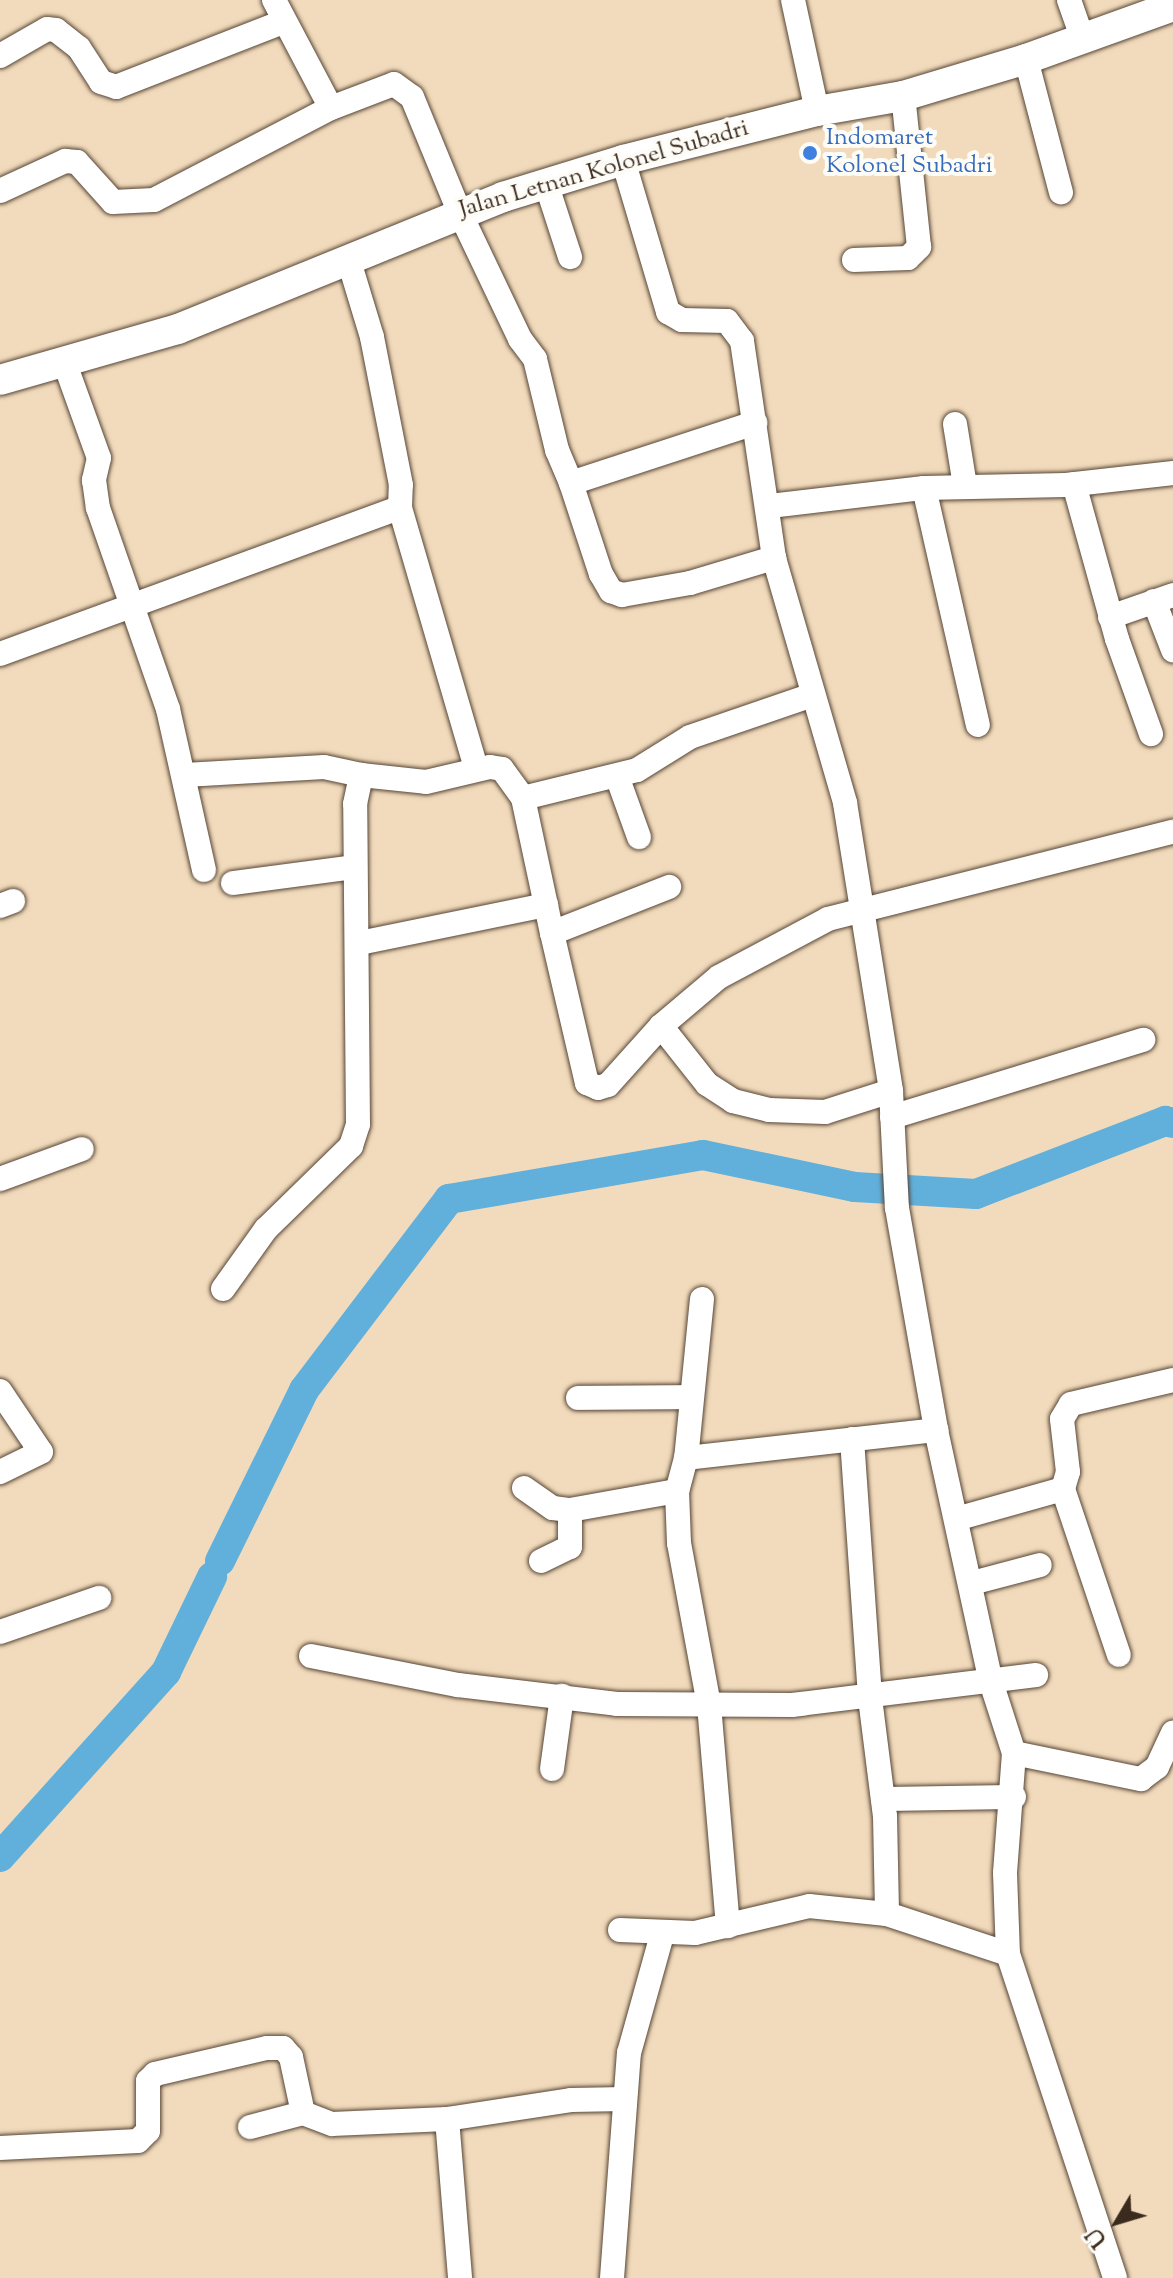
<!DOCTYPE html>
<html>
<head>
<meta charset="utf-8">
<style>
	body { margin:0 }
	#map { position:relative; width:1173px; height:2278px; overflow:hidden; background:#f2dbbc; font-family:"Sorts Mill Goudy",serif }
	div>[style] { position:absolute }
	.river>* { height:30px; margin:-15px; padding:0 15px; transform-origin:15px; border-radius:15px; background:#61b0db }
	.roads { filter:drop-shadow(0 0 2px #564536) drop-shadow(0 0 2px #564536) }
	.minor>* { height:24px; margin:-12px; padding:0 12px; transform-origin:12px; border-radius:12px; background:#fff }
	.major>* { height:30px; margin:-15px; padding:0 15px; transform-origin:15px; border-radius:15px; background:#fff }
	.dots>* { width:22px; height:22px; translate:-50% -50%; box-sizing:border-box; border:4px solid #fdfcf7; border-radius:50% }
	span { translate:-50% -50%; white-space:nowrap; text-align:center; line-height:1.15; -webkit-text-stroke:8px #fdfcf7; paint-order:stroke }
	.shop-label { font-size:24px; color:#366cbe }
	.left { translate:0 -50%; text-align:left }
	.street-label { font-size:24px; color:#3b2a1e }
	.north { position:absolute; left:1077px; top:2182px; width:80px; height:80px; -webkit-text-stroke:6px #fdfcf7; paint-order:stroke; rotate:232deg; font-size:22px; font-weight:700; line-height:32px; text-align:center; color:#3b2a1e }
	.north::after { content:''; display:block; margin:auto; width:28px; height:36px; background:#3b2a1e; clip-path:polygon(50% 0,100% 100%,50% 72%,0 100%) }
</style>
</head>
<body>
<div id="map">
	<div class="river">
		<div style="left:220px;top:1561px;width:191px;rotate:-63.8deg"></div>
		<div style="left:304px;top:1390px;width:240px;rotate:-52.8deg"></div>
		<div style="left:449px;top:1199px;width:258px;rotate:-9.8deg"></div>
		<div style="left:703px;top:1155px;width:155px;rotate:11.9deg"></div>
		<div style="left:855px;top:1187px;width:121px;rotate:3.3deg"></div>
		<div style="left:976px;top:1194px;width:203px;rotate:-21.1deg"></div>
		<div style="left:1165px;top:1121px;width:8px;rotate:14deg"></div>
		<div style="left:0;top:1857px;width:249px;rotate:-48.1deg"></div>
		<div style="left:166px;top:1672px;width:106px;rotate:-64.2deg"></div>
	</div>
	<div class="roads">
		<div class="minor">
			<div style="left:274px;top:0;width:122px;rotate:62.2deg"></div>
			<div style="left:331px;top:108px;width:67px;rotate:-20.9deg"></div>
			<div style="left:394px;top:84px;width:22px;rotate:36deg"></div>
			<div style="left:412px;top:97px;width:123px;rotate:67.6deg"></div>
			<div style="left:459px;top:211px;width:142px;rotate:64.5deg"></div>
			<div style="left:520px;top:339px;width:25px;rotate:53deg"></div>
			<div style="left:535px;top:359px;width:94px;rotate:76.4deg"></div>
			<div style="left:557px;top:450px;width:36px;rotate:67deg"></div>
			<div style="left:571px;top:483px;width:194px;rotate:-18.1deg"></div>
			<div style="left:793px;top:0;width:114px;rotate:77.8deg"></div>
			<div style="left:1069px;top:0;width:42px;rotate:70.7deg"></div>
			<div style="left:0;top:56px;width:54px;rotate:-29.9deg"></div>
			<div style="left:47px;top:29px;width:9px;rotate:6deg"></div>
			<div style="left:56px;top:30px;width:29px;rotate:38deg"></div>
			<div style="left:79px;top:48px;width:40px;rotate:57.1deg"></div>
			<div style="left:101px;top:82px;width:16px;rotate:18deg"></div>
			<div style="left:116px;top:87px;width:181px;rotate:-21.3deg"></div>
			<div style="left:1026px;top:59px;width:138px;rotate:75.3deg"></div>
			<div style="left:623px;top:160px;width:159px;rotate:73.5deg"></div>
			<div style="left:668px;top:312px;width:16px;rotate:30deg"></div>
			<div style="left:682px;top:320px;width:45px;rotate:1.3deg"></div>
			<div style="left:727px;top:321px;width:25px;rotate:53deg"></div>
			<div style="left:742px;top:341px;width:219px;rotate:81.6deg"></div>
			<div style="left:774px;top:558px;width:255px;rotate:73.8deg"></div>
			<div style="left:845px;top:803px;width:292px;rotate:80.9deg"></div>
			<div style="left:891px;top:1091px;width:117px;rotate:87.1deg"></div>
			<div style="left:897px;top:1208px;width:225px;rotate:80deg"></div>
			<div style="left:936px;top:1430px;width:258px;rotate:77.7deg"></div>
			<div style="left:991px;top:1682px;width:75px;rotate:72.1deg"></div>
			<div style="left:1014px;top:1753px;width:120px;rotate:94.3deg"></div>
			<div style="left:1005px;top:1873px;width:81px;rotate:87.9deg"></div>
			<div style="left:1008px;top:1954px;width:341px;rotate:71.7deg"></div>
			<div style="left:546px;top:183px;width:78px;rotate:72deg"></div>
			<div style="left:0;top:191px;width:72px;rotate:-24.8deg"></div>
			<div style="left:65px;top:161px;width:12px;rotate:5deg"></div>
			<div style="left:77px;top:162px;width:54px;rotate:48deg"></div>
			<div style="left:113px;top:202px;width:41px;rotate:-2.8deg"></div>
			<div style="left:154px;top:200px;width:199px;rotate:-27.5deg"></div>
			<div style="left:854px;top:260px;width:54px;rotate:-2.1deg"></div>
			<div style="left:908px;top:258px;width:16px;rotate:-45deg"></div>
			<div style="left:919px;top:247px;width:152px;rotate:-96deg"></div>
			<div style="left:64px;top:361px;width:103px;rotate:70.2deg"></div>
			<div style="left:99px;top:458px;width:23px;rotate:103deg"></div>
			<div style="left:94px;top:480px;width:28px;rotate:82deg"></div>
			<div style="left:98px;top:508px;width:213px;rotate:70.8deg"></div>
			<div style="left:168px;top:709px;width:165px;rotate:77.4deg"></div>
			<div style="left:955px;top:424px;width:63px;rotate:80.8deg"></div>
			<div style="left:571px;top:483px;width:96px;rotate:71.8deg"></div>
			<div style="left:601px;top:574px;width:20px;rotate:60deg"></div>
			<div style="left:611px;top:591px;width:12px;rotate:20deg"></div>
			<div style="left:622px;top:595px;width:69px;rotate:-10deg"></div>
			<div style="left:690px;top:583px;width:88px;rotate:-16.6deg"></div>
			<div style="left:1074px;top:484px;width:161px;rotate:74.5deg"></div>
			<div style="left:1117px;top:639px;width:101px;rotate:70.3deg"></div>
			<div style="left:924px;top:488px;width:243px;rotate:77.2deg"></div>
			<div style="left:770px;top:506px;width:155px;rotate:-6.7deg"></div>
			<div style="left:924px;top:488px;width:142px;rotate:-1.2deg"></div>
			<div style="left:1066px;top:485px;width:108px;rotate:-6.4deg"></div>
			<div style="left:400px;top:508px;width:271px;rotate:73.7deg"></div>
			<div style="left:1154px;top:601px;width:53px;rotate:68.8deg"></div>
			<div style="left:1110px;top:617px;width:67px;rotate:-19.2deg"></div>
			<div style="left:0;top:654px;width:426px;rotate:-20.1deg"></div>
			<div style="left:400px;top:508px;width:23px;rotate:-88deg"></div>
			<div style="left:401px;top:485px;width:151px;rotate:-101.1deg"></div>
			<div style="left:372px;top:337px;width:83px;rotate:-106.9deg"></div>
			<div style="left:185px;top:775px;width:139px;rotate:-3.3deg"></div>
			<div style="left:324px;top:767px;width:38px;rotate:12deg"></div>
			<div style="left:617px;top:776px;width:65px;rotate:70.2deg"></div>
			<div style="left:523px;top:798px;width:138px;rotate:77.9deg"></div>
			<div style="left:552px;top:933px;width:126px;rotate:-21.5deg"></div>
			<div style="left:233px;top:883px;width:123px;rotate:-7.5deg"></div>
			<div style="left:0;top:906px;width:14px;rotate:-21deg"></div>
			<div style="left:552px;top:933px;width:154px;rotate:76.9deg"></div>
			<div style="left:587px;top:1083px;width:12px;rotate:24deg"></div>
			<div style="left:598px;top:1088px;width:10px;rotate:-17deg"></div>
			<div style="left:608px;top:1085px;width:79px;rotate:-48.1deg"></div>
			<div style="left:661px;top:1026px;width:76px;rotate:-40.2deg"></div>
			<div style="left:719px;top:977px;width:123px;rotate:-28deg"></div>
			<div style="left:828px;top:919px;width:356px;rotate:-14.2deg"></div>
			<div style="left:359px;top:943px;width:191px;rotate:-11.5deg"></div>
			<div style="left:661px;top:1026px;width:74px;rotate:51.6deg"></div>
			<div style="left:707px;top:1084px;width:31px;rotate:33deg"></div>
			<div style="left:733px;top:1101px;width:37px;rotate:14deg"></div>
			<div style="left:769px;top:1110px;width:56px;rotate:2deg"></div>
			<div style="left:825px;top:1112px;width:69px;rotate:-17.7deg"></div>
			<div style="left:892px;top:1117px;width:263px;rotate:-17.1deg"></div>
			<div style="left:0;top:1179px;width:87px;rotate:-20.1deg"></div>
			<div style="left:223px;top:1289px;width:74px;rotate:-54.4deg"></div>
			<div style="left:266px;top:1229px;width:119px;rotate:-44.3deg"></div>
			<div style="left:351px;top:1146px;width:23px;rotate:-72deg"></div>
			<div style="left:358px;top:1124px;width:320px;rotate:-90.5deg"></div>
			<div style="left:355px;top:804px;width:30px;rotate:-78deg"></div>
			<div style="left:361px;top:775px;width:65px;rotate:6.1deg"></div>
			<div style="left:426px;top:782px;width:66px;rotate:-13.2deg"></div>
			<div style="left:490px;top:767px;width:12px;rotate:9deg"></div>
			<div style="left:502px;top:769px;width:36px;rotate:54deg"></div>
			<div style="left:523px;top:798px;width:117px;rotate:-13.8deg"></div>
			<div style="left:637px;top:770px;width:62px;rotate:-31.9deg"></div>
			<div style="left:690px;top:737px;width:127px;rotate:-18.9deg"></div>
			<div style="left:702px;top:1299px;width:160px;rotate:95.7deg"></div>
			<div style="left:686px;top:1458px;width:34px;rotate:105deg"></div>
			<div style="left:677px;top:1491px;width:52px;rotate:87.8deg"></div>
			<div style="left:679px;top:1543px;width:165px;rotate:79.5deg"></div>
			<div style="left:709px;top:1705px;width:222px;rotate:85.1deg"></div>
			<div style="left:0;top:1391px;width:73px;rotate:56.1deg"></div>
			<div style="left:41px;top:1452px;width:46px;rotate:154deg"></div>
			<div style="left:578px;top:1398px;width:113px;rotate:-0.5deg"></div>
			<div style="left:852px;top:1439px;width:260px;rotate:86deg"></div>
			<div style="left:870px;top:1698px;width:119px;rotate:82.8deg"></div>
			<div style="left:885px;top:1816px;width:98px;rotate:88.8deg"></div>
			<div style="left:686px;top:1458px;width:252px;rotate:-6.4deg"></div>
			<div style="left:524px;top:1488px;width:35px;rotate:35deg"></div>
			<div style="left:553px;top:1508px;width:17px;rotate:7deg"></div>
			<div style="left:1063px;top:1489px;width:175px;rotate:71.4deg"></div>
			<div style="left:956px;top:1519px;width:111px;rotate:-15.7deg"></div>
			<div style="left:1063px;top:1489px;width:18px;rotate:-74deg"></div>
			<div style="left:1068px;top:1472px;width:53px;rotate:-96.5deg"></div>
			<div style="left:1062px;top:1419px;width:17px;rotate:-59deg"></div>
			<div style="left:1071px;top:1404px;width:105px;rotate:-13.2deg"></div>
			<div style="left:541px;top:1561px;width:32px;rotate:-26deg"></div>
			<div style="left:570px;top:1547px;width:37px;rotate:-90deg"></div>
			<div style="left:570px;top:1510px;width:109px;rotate:-10.1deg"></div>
			<div style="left:972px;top:1583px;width:70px;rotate:-14.8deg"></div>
			<div style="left:0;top:1632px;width:105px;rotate:-19deg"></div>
			<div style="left:311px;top:1656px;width:150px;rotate:11.2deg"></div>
			<div style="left:458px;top:1685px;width:160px;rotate:6.8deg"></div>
			<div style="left:617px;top:1704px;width:175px;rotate:0.3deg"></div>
			<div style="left:792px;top:1705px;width:246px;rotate:-7deg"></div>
			<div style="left:1014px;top:1753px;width:130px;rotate:11.6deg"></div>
			<div style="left:1141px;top:1779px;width:20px;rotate:-37deg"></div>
			<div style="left:1157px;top:1767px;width:38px;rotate:-65deg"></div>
			<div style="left:552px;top:1769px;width:74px;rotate:-82.2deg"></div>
			<div style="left:883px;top:1799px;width:131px;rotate:-0.9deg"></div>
			<div style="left:620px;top:1930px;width:75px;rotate:2.3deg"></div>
			<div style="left:695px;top:1933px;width:117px;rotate:-13.3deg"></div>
			<div style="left:809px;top:1906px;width:78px;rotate:5.9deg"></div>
			<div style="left:887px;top:1914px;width:127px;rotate:18.3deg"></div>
			<div style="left:447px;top:2119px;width:160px;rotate:85.3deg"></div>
			<div style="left:250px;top:2127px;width:55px;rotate:-14.8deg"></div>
			<div style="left:0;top:2148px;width:138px;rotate:-2.9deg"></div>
			<div style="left:138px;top:2141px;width:14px;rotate:-45deg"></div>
			<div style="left:148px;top:2131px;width:50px;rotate:-90deg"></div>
			<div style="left:148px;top:2081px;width:10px;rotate:-45deg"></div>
			<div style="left:155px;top:2074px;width:115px;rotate:-13.1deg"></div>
			<div style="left:267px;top:2048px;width:16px"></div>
			<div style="left:283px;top:2048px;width:12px;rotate:48deg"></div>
			<div style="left:291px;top:2057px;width:57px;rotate:77.9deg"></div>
			<div style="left:303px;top:2113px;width:31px;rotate:21deg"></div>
			<div style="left:332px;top:2124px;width:115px;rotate:-2.5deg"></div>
			<div style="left:447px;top:2119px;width:125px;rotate:-8.7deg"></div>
			<div style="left:571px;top:2100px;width:54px;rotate:-1.1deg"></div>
			<div style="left:612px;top:2278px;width:226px;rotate:-85.7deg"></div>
			<div style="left:629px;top:2053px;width:123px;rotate:-74.4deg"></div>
		</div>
		<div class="major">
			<div style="left:0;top:380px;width:185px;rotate:-16deg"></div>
			<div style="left:178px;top:329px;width:351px;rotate:-22.1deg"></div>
			<div style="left:503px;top:197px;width:126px;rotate:-17.1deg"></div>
			<div style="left:623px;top:160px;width:200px;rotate:-14.2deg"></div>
			<div style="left:817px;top:111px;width:87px;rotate:-9.9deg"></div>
			<div style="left:903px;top:96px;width:128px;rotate:-16.7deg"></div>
			<div style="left:1026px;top:59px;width:156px;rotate:-19.8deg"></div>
		</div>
	</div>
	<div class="dots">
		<div style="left:810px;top:153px;background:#3f7fe0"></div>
	</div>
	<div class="shop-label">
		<span class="left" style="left:826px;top:153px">Indomaret<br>Kolonel Subadri</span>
	</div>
	<div class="street-label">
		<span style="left:604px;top:170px;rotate:-16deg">Jalan Letnan Kolonel Subadri</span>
	</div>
	<div class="north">U</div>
</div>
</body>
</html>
